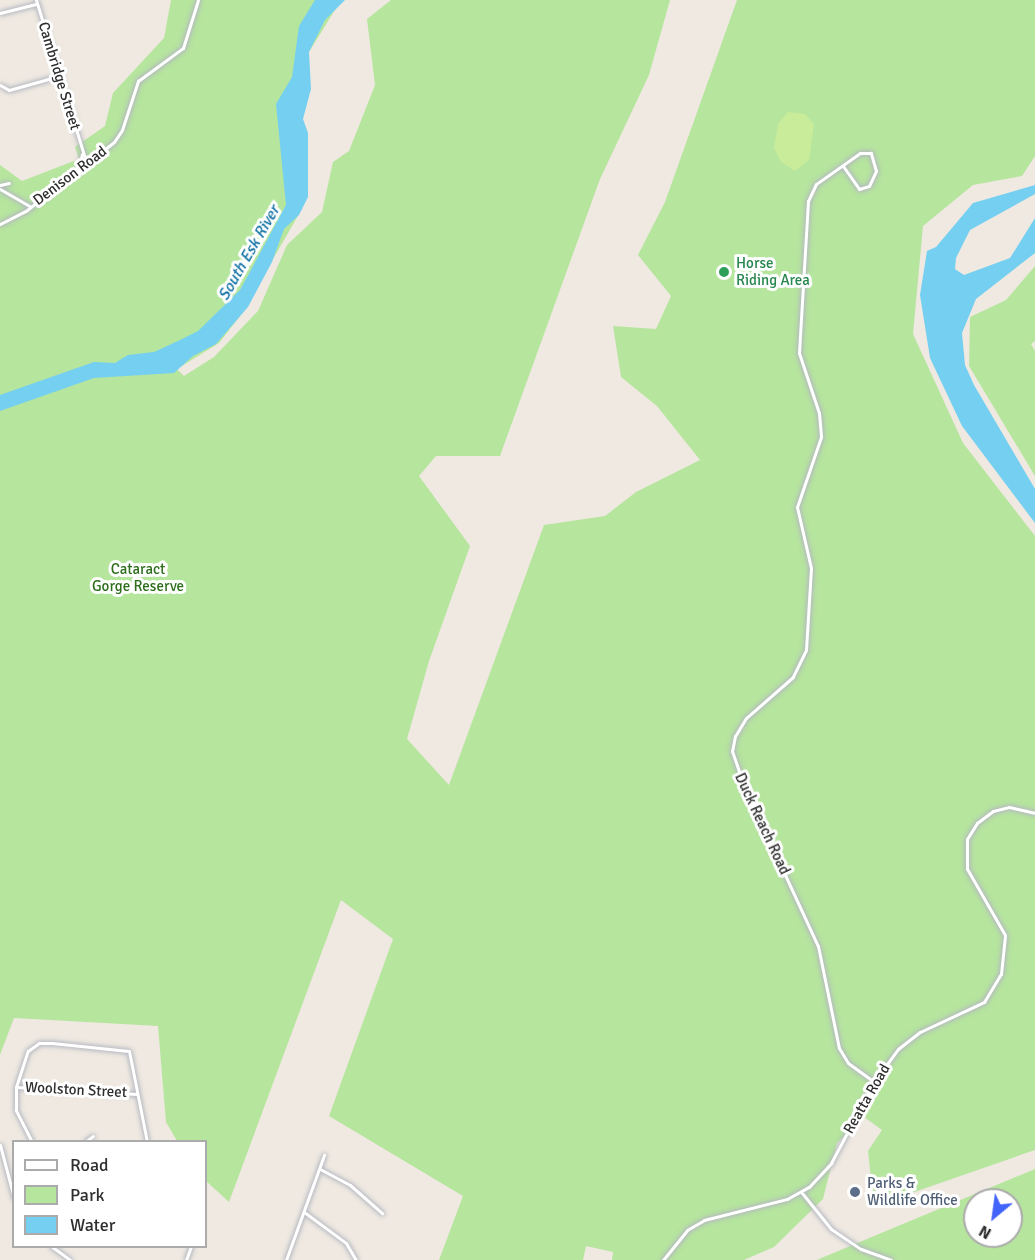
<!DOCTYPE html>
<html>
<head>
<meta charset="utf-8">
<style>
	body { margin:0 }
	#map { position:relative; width:1035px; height:1260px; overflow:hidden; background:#efe9e1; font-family:Signika,sans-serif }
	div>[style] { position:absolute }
	.green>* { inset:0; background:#b6e59e }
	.pitch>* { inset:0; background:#c9ec9a }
	.water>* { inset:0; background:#75cff0 }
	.roads { filter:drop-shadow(0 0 2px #b4b7c1) drop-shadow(0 0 2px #b4b7c1) }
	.minor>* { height:3px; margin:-1.5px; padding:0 1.5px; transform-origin:1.5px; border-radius:1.5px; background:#fff }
	.dots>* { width:16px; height:16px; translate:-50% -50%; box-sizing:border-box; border:3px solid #fff; border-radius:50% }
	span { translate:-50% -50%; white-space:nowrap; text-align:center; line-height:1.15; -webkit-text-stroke:6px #fff; paint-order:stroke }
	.street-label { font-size:15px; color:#2e2e2e }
	.leisure-label { font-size:15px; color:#27864d }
	.left { translate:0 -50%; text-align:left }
	.park-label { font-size:15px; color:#2c6e1b }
	.service-label { font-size:15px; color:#4e5e75 }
	.water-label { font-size:16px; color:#0d6fa3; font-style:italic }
	.legend { position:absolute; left:12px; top:1140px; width:195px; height:108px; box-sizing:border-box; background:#fff; border:2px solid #ababab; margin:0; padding:8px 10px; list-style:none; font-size:18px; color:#2e2e2e }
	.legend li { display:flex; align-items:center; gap:12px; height:30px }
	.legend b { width:30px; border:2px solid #ababab }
	.north { position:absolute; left:963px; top:1188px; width:60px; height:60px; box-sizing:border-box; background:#fff; border:2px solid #ababab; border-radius:50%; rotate:209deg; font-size:16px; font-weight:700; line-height:24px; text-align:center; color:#2e2e2e }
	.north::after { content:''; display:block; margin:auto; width:21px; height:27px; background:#4264fb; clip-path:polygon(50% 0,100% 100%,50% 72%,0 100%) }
</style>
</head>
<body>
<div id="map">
	<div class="green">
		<div style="clip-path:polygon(171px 0,341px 0,293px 78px,299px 214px,240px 316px,219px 343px,177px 369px,184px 376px,214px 357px,258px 311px,287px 245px,322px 212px,333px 162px,349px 151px,375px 85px,367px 19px,391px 0,670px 0,649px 75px,600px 179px,500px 456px,436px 456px,419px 476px,470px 546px,429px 661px,407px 739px,449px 785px,544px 525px,605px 516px,636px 492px,700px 460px,657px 406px,621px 377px,613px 326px,656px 329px,671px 296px,638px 255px,665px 202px,737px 0,1035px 0,1035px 156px,1022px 176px,973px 185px,923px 226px,913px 334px,963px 443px,1035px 536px,1035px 1150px,874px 1206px,868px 1151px,882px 1130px,864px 1117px,837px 1143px,823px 1199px,774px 1247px,744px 1260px,612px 1260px,613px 1252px,586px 1246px,583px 1260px,439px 1260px,463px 1196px,329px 1116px,393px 939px,341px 900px,229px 1202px,206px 1181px,206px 1142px,177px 1141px,166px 1122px,158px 1026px,14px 1018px,0 1055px,0 165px,22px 181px,79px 159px,75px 147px,105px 126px,113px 93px,164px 38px)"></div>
		<div style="clip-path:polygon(1035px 266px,1035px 341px,1031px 344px,1035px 351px,1035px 476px,969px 366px,970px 317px,1006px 300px)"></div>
		<div style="clip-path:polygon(evenodd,1035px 1169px,1035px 1260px,817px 1260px,819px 1259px,1035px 1169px,975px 1200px,1011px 1200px,1011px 1236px,975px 1236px,975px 1200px)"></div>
	</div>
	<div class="pitch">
		<div style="clip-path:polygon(788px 112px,805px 114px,814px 124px,809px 160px,795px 171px,781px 162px,774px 148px,778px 124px)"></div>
	</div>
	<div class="water">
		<div style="clip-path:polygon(315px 0,345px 0,325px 20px,309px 52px,311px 89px,303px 119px,308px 133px,308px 197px,299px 215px,284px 229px,272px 262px,248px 307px,216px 344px,193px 356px,174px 373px,94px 378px,0 411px,0 395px,94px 362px,115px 363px,128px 355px,154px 352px,178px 341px,198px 331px,240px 290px,286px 205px,276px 104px,292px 77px,299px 26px)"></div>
		<div style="clip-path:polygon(1035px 185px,1035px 194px,970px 230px,956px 258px,955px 269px,964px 275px,1010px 258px,1035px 218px,1035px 253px,976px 299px,962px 333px,965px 365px,974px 385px,1035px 489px,1035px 523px,962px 426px,930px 358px,920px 295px,927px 251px,936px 247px,973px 203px)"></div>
	</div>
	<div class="roads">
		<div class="minor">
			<div style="left:36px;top:0;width:170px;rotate:72.8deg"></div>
			<div style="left:0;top:13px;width:38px;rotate:-14deg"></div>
			<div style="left:0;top:85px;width:10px;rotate:29deg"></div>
			<div style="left:9px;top:90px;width:52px;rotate:-15.6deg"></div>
			<div style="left:843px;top:166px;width:28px;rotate:55deg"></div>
			<div style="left:859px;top:189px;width:10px;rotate:-17deg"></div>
			<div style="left:869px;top:186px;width:17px;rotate:-65deg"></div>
			<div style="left:876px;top:171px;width:19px;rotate:-106deg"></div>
			<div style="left:871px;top:153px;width:11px;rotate:180deg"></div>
			<div style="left:860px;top:153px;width:54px;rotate:144.8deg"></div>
			<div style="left:816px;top:184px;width:19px;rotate:115deg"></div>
			<div style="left:808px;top:201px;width:152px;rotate:93.4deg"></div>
			<div style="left:799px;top:353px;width:63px;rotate:71.6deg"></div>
			<div style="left:819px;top:413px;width:24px;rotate:85deg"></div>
			<div style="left:821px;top:437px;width:74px;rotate:108.9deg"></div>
			<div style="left:797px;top:507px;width:63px;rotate:77.1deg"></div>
			<div style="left:811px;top:568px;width:82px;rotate:93.5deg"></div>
			<div style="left:806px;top:650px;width:30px;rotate:116deg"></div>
			<div style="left:793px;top:677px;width:62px;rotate:138.9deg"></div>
			<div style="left:746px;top:718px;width:21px;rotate:121deg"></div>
			<div style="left:735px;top:736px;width:15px;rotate:101deg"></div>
			<div style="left:732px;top:751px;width:37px;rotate:71deg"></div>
			<div style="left:744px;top:786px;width:176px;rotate:65.2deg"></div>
			<div style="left:818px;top:946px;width:104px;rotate:78.4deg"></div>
			<div style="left:839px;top:1048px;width:17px;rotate:59deg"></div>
			<div style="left:848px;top:1063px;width:32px;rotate:36deg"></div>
			<div style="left:79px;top:168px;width:14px;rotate:-78deg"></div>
			<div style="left:0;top:185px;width:9px;rotate:-13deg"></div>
			<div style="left:0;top:189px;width:34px;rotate:30deg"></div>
			<div style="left:0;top:224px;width:30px;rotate:-27deg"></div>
			<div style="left:27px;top:210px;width:110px;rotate:-38deg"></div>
			<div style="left:114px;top:142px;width:14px;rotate:-56deg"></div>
			<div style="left:122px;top:130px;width:52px;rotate:-71.9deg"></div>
			<div style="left:138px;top:81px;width:56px;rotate:-36.3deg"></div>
			<div style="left:183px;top:48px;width:50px;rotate:-72.6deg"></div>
			<div style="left:16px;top:1087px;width:121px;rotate:3.3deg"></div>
			<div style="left:32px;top:1142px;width:36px;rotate:-117deg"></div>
			<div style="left:16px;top:1110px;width:23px;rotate:-90deg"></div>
			<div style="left:16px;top:1087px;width:38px;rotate:-72deg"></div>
			<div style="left:28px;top:1051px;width:14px;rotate:-36deg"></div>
			<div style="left:39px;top:1043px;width:13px"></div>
			<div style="left:52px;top:1043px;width:77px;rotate:5.9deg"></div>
			<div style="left:129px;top:1051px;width:93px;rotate:78.8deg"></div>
			<div style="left:85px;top:1142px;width:10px;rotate:-37deg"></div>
			<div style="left:0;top:1145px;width:55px;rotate:75.2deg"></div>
			<div style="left:320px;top:1169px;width:34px;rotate:28deg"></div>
			<div style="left:350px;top:1185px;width:43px;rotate:41.2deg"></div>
			<div style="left:802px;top:1193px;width:46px;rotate:51.1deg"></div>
			<div style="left:831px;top:1229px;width:36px;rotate:34deg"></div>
			<div style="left:861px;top:1249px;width:32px;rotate:20deg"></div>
			<div style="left:304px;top:1212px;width:52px;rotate:36.4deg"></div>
			<div style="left:346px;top:1243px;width:20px;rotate:60deg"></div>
			<div style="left:51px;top:1246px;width:24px;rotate:36deg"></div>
			<div style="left:186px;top:1260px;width:15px;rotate:-70deg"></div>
			<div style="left:286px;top:1260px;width:112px;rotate:-70.1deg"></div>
			<div style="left:663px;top:1260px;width:38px;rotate:-51deg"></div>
			<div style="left:687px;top:1230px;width:20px;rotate:-30deg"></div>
			<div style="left:704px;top:1220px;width:86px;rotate:-14.2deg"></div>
			<div style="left:787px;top:1199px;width:25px;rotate:-29deg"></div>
			<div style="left:809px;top:1187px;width:33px;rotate:-47deg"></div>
			<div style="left:831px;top:1163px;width:92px;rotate:-62deg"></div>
			<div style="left:874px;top:1082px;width:41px;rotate:-54deg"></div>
			<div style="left:898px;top:1049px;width:28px;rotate:-38deg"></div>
			<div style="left:920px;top:1032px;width:71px;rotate:-25.1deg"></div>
			<div style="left:984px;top:1002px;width:33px;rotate:-59deg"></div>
			<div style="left:1001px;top:974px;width:39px;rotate:-84deg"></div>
			<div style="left:1005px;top:935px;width:76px;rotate:-119.9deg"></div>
			<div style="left:967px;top:869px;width:30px;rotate:-90deg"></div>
			<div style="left:967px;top:839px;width:19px;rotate:-58deg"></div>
			<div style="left:977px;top:823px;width:20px;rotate:-37deg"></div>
			<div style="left:993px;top:811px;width:16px;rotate:-14deg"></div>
			<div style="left:1009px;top:807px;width:27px;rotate:13deg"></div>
		</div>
	</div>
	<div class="dots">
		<div style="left:724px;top:272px;background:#2e9e5b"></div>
		<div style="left:855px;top:1192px;background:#5c6f8a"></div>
	</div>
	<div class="street-label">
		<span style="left:59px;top:76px;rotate:73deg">Cambridge Street</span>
		<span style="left:70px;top:176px;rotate:-37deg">Denison Road</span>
		<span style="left:762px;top:824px;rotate:65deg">Duck Reach Road</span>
		<span style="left:76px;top:1090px;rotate:3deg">Woolston Street</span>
		<span style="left:867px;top:1099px;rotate:-60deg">Reatta Road</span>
	</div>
	<div class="leisure-label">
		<span class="left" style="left:736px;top:272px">Horse<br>Riding Area</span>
	</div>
	<div class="park-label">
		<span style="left:138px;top:578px">Cataract<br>Gorge Reserve</span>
	</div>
	<div class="service-label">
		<span class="left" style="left:867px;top:1192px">Parks &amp;<br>Wildlife Office</span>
	</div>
	<div class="water-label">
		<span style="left:249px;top:253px;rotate:-60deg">South Esk River</span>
	</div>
	<ul class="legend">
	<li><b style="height:8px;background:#fff"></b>Road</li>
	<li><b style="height:16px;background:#b6e59e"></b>Park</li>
	<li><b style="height:16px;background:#75cff0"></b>Water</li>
	</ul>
	<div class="north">N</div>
</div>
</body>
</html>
